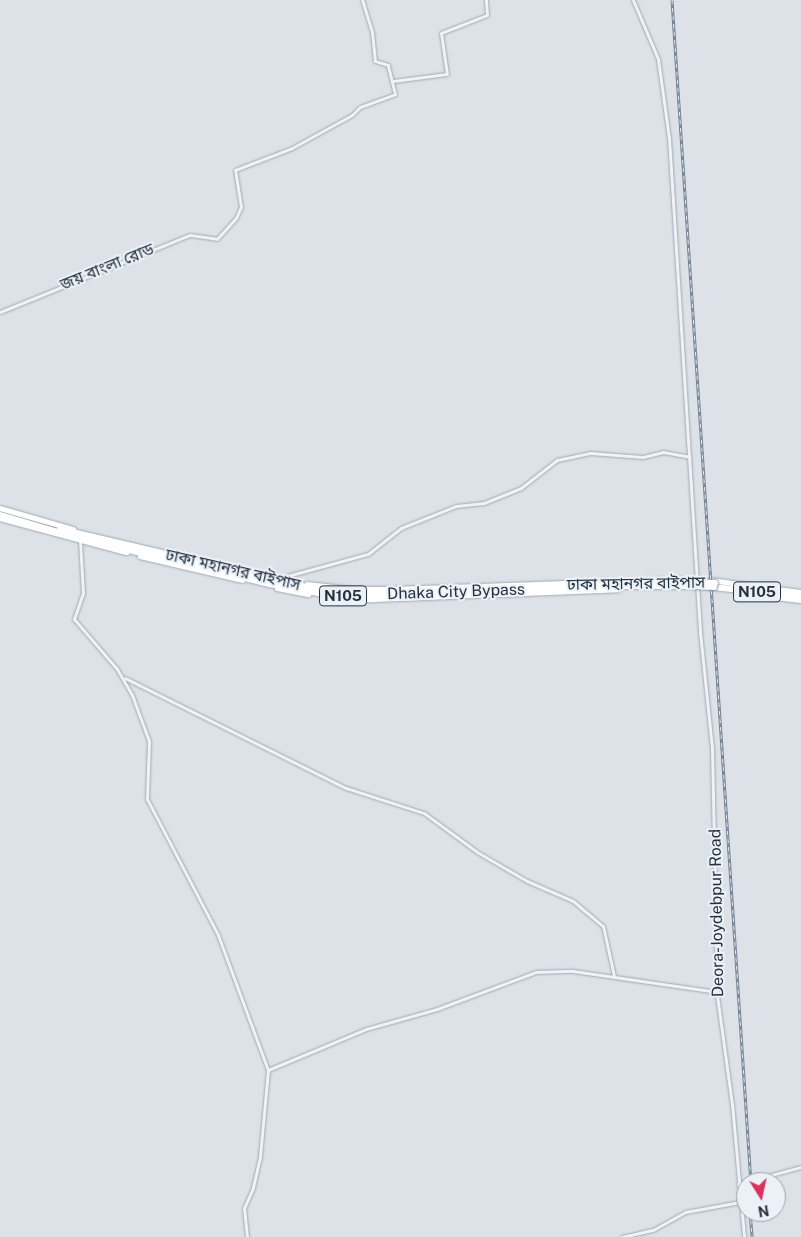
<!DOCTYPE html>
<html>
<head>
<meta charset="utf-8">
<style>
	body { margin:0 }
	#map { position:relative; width:801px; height:1237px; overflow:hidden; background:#dce2e8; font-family:"Public Sans","Noto Sans Bengali",sans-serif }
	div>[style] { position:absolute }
	.roads { filter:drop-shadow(0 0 1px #a1a9b2) drop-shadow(0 0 1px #a1a9b2) }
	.minor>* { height:3px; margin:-1.5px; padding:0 1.5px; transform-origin:1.5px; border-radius:1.5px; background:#eff2f6 }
	.major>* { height:4.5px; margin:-2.25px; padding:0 2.25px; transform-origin:2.25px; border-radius:2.25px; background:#fff }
	.highway>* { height:5.5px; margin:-2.75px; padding:0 2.75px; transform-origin:2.75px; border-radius:2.75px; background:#fff }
	.rail>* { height:3px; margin-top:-1.5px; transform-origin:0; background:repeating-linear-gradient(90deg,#ebf1f6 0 4px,#748293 0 8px); box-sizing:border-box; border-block:1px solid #748293 }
	.bridges { filter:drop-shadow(0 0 1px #8290a0) drop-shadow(0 0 1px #8290a0) }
	.highway-bridge>* { height:5.5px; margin:-2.75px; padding:0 2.75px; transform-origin:2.75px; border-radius:2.75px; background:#fff }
	span { translate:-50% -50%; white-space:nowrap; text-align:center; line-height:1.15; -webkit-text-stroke:4px #ebf1f6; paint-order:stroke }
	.shield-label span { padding:1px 4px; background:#ebf1f6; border:1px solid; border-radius:4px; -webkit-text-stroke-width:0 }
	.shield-label { font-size:15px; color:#243140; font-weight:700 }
	.street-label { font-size:16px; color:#243140 }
	.north { position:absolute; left:736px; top:1172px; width:50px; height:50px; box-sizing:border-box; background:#ebf1f6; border:1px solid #9ba4ad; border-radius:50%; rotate:170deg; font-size:14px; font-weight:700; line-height:20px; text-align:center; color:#243140 }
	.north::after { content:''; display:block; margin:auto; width:18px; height:22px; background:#dc325a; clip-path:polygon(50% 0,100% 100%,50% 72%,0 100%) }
</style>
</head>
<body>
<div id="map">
	<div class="roads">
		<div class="minor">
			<div style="left:633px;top:0;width:64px;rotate:67deg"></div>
			<div style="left:658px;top:59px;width:80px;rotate:82.1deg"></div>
			<div style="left:669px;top:138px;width:495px;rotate:86.4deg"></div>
			<div style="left:700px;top:632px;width:118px;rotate:84.1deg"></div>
			<div style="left:712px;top:749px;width:246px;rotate:88.8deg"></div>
			<div style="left:717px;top:995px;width:110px;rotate:82.2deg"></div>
			<div style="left:732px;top:1104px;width:134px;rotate:84.8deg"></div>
			<div style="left:393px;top:81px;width:54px;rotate:-7.4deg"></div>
			<div style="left:447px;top:74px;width:41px;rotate:-98.3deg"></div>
			<div style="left:441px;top:33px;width:49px;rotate:-21.4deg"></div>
			<div style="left:487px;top:15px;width:15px;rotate:-94deg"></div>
			<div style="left:0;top:312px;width:205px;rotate:-22.1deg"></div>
			<div style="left:190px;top:235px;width:27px;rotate:8deg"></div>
			<div style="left:217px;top:239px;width:28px;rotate:-48deg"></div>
			<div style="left:236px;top:218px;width:12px;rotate:-66deg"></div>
			<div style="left:241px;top:207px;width:37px;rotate:-99deg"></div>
			<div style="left:235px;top:170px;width:61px;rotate:-21.1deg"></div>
			<div style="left:292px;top:148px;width:68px;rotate:-28.8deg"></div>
			<div style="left:352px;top:115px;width:11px;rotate:-45deg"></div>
			<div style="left:360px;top:107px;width:37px;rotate:-20deg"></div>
			<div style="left:395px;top:94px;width:30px;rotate:-104deg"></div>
			<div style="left:388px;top:65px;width:14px;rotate:-163deg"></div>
			<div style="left:375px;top:61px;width:29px;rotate:-96deg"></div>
			<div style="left:372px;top:32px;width:34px;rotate:-107deg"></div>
			<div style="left:80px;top:541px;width:52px;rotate:86.7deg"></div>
			<div style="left:83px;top:593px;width:28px;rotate:109deg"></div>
			<div style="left:74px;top:619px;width:66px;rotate:49.3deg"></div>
			<div style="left:117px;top:669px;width:30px;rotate:60deg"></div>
			<div style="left:132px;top:695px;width:49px;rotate:69.7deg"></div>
			<div style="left:149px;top:741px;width:58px;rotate:92deg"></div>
			<div style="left:147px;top:799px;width:153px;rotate:62.4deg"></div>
			<div style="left:218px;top:935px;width:144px;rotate:69.7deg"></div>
			<div style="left:268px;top:1070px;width:87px;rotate:95.3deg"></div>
			<div style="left:260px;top:1157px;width:32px;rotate:103deg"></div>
			<div style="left:253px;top:1188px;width:22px;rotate:114deg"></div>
			<div style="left:244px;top:1208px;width:29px;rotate:84deg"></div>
			<div style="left:280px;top:578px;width:91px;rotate:-15.3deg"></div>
			<div style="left:368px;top:554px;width:42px;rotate:-38.2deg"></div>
			<div style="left:401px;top:528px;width:59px;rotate:-21.8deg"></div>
			<div style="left:456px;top:506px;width:28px;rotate:-6deg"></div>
			<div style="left:484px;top:503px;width:40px;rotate:-22deg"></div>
			<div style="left:521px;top:488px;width:46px;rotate:-37.9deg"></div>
			<div style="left:557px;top:460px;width:34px;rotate:-12deg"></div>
			<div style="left:590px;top:453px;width:53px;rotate:4.3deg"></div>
			<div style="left:643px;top:457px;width:21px;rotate:-14deg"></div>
			<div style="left:663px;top:452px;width:27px;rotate:10deg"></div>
			<div style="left:125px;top:678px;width:247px;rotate:26.5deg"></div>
			<div style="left:346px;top:788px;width:82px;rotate:17.8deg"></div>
			<div style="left:424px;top:813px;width:66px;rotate:36.3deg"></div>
			<div style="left:477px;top:852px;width:58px;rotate:30.1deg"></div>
			<div style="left:527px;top:881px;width:50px;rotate:23.5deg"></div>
			<div style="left:573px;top:901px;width:39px;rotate:40deg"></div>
			<div style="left:603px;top:926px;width:51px;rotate:77.6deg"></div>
			<div style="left:268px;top:1070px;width:106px;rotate:-22.7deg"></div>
			<div style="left:366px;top:1029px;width:74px;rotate:-15.7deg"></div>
			<div style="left:437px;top:1009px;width:106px;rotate:-20.5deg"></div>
			<div style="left:536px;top:972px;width:37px;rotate:-2deg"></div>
			<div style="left:573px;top:971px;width:146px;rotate:8.3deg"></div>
			<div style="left:738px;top:1184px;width:65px;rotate:-15.1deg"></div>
			<div style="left:622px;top:1237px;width:32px;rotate:-13deg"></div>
			<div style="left:653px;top:1230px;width:37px;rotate:-29deg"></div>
			<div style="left:685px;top:1212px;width:56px;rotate:-10.3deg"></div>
		</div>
		<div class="major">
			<div style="left:0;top:508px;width:76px;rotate:16deg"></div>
			<div style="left:0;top:518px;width:131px;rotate:15.1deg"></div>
			<div style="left:140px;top:556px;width:105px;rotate:13.2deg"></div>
			<div style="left:711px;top:580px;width:37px;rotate:8deg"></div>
			<div style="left:307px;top:584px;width:45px;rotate:6.3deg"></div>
			<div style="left:352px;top:589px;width:41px"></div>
			<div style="left:393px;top:589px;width:288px;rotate:-2deg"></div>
			<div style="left:277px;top:588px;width:32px;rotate:11deg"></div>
			<div style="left:738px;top:593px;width:63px;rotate:6.3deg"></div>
			<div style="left:336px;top:598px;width:38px;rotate:2deg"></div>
			<div style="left:374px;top:599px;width:244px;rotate:-2.3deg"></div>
		</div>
		<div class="highway">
			<div style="left:0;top:515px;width:78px;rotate:16.3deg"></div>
			<div style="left:75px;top:537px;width:201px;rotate:13.6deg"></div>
			<div style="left:270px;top:584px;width:54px;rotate:10.7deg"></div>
			<div style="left:323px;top:594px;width:30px;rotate:4deg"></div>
			<div style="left:353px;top:596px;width:254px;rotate:-2.3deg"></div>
			<div style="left:607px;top:586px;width:89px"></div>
			<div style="left:60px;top:529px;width:268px;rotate:13.2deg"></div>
			<div style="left:642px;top:582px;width:53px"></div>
			<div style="left:747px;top:586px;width:54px;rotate:7.4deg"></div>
			<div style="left:714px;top:587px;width:88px;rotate:6.6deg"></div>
			<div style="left:345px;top:592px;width:41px"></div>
		</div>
	</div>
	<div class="rail">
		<div style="left:672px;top:0;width:1185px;rotate:86.18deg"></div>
		<div style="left:750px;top:1212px;width:25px;rotate:85deg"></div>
	</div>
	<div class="bridges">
		<div class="highway-bridge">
			<div style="left:695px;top:582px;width:20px;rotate:3deg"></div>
			<div style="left:696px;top:586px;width:18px;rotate:3deg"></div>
		</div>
	</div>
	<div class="shield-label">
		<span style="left:757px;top:592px">N105</span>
		<span style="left:343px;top:596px">N105</span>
	</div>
	<div class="street-label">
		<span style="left:107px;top:267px;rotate:-22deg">জয় বাংলা রোড</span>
		<span style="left:233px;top:570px;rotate:13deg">ঢাকা মহানগর বাইপাস</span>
		<span style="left:636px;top:584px;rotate:-1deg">ঢাকা মহানগর বাইপাস</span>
		<span style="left:456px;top:592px;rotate:-2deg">Dhaka City Bypass</span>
		<span style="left:717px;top:913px;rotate:-91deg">Deora-Joydebpur Road</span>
	</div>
	<div class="north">N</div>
</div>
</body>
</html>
